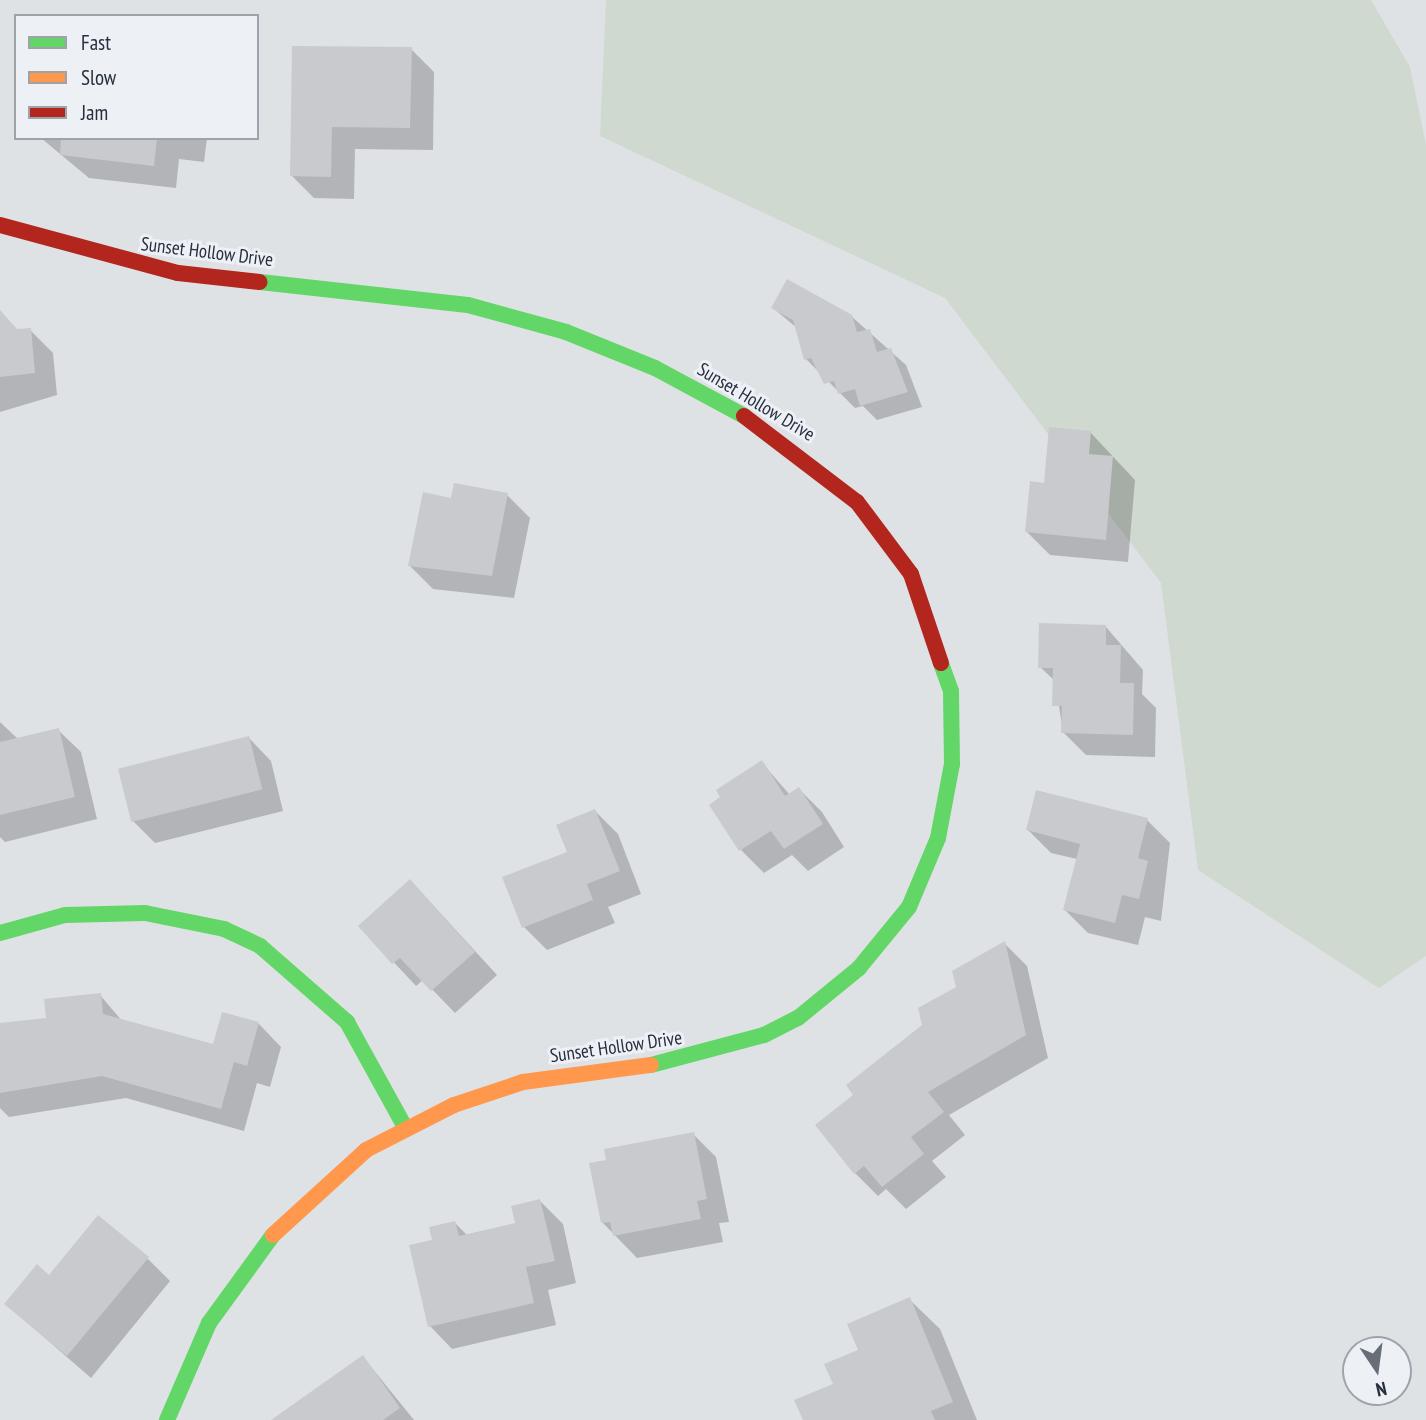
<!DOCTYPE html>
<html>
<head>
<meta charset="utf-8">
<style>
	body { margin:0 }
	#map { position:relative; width:1426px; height:1420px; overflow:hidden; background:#dfe2e5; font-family:"PT Sans Narrow",sans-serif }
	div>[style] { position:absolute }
	.green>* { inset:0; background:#d0d9d0 }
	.shadow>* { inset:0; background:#0003 }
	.building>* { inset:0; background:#c8cacd; transform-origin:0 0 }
	.fast>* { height:16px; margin:-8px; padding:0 8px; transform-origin:8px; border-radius:8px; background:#63d668 }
	.slow>* { height:16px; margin:-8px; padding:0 8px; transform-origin:8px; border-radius:8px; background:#ff974d }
	.jam>* { height:16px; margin:-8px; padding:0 8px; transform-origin:8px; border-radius:8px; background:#b3261e }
	span { translate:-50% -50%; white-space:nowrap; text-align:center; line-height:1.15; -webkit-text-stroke:6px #edf0f5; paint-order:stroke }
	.street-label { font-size:19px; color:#272f3d }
	.legend { position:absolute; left:14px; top:14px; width:245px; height:126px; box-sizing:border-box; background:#edf0f5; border:2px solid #9ea3ab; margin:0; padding:9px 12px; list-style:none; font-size:21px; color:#272f3d }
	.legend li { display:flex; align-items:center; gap:14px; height:35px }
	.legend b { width:35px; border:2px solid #9ea3ab }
	.north { position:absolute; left:1342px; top:1336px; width:70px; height:70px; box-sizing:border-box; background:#edf0f5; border:2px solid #9ea3ab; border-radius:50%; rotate:167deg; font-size:19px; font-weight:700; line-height:28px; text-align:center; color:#272f3d }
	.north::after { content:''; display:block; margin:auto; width:24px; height:32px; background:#676e78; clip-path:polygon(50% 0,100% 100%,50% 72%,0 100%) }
</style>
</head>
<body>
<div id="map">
	<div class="green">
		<div style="clip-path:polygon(606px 0,1371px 0,1410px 67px,1426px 145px,1426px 956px,1379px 988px,1198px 870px,1161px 583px,945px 298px,600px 136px)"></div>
	</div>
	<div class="shadow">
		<div style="clip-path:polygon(293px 47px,411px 49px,434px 72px,433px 150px,355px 149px,354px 199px,314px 198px,291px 175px)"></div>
		<div style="clip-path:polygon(41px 138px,207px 138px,204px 162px,179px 159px,176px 188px,89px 178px)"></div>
		<div style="clip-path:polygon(773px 308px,851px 316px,906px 365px,922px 407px,877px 420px,863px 406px,855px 408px,806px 359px,797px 328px)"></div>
		<div style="clip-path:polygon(0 318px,18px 331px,30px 330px,53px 353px,57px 395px,0 412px)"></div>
		<div style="clip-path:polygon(1090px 432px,1135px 480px,1128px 562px,1050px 555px,1027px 532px)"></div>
		<div style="clip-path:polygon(507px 495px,530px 518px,514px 598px,433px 589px,410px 566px,453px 500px)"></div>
		<div style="clip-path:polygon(1106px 627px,1143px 670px,1142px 694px,1156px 708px,1155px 757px,1086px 755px,1063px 732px,1055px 681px,1040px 667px)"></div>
		<div style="clip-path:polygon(0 722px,18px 739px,58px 730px,81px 752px,97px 819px,5px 842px,0 837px)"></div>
		<div style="clip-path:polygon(249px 738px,271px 761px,283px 811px,155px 843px,132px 820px)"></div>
		<div style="clip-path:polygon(762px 763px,790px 795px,799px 789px,822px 812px,844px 847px,808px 871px,792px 855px,764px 873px,741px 850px,711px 805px)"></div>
		<div style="clip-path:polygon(595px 811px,618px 834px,641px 894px,608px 907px,615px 923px,547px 950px,524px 927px)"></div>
		<div style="clip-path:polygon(1147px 820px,1170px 843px,1161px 921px,1145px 917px,1138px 945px,1088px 933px,1065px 910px,1077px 859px,1051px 853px,1028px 830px)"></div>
		<div style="clip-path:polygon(432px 904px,497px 975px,455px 1013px,423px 980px,416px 986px,360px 926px)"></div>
		<div style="clip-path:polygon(1004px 943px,1027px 966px,1048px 1058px,949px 1115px,965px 1135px,932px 1161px,946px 1177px,906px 1209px,886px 1189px,878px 1196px,855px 1173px,856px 1095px)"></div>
		<div style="clip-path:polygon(100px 995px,123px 1022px,214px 1046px,223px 1014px,259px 1024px,281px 1047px,270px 1087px,257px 1083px,244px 1131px,126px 1098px,9px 1117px,0 1108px,0 1024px,48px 1020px)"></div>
		<div style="clip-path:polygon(693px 1134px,716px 1157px,729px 1222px,719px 1223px,723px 1242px,637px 1258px,602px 1222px)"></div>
		<div style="clip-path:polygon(540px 1201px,563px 1224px,576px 1283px,548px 1290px,556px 1325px,452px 1349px,430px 1326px,434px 1241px,455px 1223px,467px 1235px,517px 1224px)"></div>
		<div style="clip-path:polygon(148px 1259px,170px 1281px,91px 1378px,6px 1304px)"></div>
		<div style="clip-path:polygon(910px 1300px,940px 1329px,977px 1420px,805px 1420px)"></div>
		<div style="clip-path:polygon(363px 1357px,414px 1420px,274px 1420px)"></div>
	</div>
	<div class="building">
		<div style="clip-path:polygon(292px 46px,412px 47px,410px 128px,332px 127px,331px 177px,290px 176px)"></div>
		<div style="clip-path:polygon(61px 138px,157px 138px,154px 166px,60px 155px)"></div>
		<div style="clip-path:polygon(787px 279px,852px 315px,857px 332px,870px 329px,877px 352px,891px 348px,908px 392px,860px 406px,855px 389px,838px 394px,834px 381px,824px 384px,811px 358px,804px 360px,793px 320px,771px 308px)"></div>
		<div style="clip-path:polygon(0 310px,17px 329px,31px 328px,35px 373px,0 377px)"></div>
		<div style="clip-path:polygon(1049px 427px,1091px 431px,1089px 454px,1113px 456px,1106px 540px,1025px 532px,1030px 481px,1044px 483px)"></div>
		<div style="clip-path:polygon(454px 483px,508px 493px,492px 576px,408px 566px,423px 492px,451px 498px)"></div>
		<div style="clip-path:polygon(1039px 623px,1106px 625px,1106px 645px,1121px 645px,1120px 683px,1134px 683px,1133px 735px,1061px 733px,1062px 706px,1052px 706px,1053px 668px,1038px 668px)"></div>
		<div style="clip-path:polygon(59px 728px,75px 797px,0 815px,0 742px)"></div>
		<div style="left:249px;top:736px;width:55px;height:135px;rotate:76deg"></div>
		<div style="clip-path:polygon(762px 760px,785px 796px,799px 787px,823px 824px,784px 849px,771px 831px,739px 851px,709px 805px,720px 797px,716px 790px)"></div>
		<div style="clip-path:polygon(1036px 790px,1148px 818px,1138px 858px,1148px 861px,1139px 899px,1122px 895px,1115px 923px,1063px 910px,1080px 844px,1026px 830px)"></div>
		<div style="clip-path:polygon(595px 809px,620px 871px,587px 884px,593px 900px,522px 928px,502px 877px,567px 852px,556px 825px)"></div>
		<div style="clip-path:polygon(410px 879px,475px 952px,431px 991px,400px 958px,392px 964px,358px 926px)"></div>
		<div style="clip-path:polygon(1005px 941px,1026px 1035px,928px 1092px,944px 1112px,911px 1137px,924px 1154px,882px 1187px,864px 1166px,854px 1174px,815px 1125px,853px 1095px,846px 1085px,922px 1025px,918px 1008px,956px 987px,952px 971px)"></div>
		<div style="clip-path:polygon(101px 993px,103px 1014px,213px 1044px,222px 1012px,259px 1022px,247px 1066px,234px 1062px,221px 1109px,102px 1076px,0 1093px,0 1023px,46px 1018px,44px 999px)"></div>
		<div style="clip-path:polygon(694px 1132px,707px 1199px,697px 1201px,701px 1219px,613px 1236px,610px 1222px,601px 1223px,589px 1163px,606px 1160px,604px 1149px)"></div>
		<div style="clip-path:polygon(540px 1199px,555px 1261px,526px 1267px,534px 1303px,428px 1327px,409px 1245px,432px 1240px,429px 1227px,455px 1221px,459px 1236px,515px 1223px,511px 1206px)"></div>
		<div style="clip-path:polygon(98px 1215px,149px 1257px,67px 1356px,4px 1304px,37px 1264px,49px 1275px)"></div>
		<div style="clip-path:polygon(910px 1297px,953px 1402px,931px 1411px,935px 1420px,803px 1420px,794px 1400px,833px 1384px,824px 1364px,858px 1350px,847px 1324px)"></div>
		<div style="clip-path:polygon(363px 1355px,400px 1408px,383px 1420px,271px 1420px)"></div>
	</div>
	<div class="fast">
		<div style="left:260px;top:282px;width:209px;rotate:6.3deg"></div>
		<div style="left:468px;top:305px;width:102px;rotate:15.4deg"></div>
		<div style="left:566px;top:332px;width:96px;rotate:22deg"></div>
		<div style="left:655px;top:368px;width:101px;rotate:28.3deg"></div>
		<div style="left:0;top:933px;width:67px;rotate:-15.5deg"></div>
		<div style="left:65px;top:915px;width:80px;rotate:-1.4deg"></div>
		<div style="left:145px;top:913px;width:81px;rotate:11.4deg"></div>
		<div style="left:224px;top:929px;width:40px;rotate:25deg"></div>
		<div style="left:260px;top:946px;width:116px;rotate:41.1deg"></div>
		<div style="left:347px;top:1022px;width:120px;rotate:61.1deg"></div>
		<div style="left:651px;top:1065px;width:117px;rotate:-14.9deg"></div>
		<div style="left:764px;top:1035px;width:38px;rotate:-27deg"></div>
		<div style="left:798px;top:1018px;width:79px;rotate:-39.3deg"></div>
		<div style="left:859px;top:968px;width:79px;rotate:-50.7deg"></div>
		<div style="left:909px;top:907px;width:75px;rotate:-67.2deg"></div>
		<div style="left:938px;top:838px;width:75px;rotate:-79.3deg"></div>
		<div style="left:952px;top:764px;width:73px;rotate:-90.8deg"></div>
		<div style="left:951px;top:691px;width:30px;rotate:-110deg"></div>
		<div style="left:167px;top:1420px;width:106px;rotate:-66.6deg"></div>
		<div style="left:209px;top:1323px;width:109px;rotate:-54deg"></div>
	</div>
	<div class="slow">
		<div style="left:273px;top:1235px;width:126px;rotate:-42.4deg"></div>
		<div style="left:366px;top:1150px;width:99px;rotate:-27.1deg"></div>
		<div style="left:454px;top:1105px;width:73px;rotate:-18.4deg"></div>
		<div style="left:523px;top:1082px;width:129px;rotate:-7.6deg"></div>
	</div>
	<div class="jam">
		<div style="left:0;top:225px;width:184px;rotate:15.1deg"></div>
		<div style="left:178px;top:273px;width:82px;rotate:6.3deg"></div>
		<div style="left:744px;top:416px;width:142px;rotate:37.3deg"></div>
		<div style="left:857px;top:502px;width:90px;rotate:53.1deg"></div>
		<div style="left:911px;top:574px;width:94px;rotate:71.4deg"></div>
	</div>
	<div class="street-label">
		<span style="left:207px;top:252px;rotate:7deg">Sunset Hollow Drive</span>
		<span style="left:756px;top:402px;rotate:31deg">Sunset Hollow Drive</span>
		<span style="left:616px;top:1047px;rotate:-8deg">Sunset Hollow Drive</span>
	</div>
	<ul class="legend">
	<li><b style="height:9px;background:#63d668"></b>Fast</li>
	<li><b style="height:9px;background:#ff974d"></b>Slow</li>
	<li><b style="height:9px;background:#b3261e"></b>Jam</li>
	</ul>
	<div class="north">N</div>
</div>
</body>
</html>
